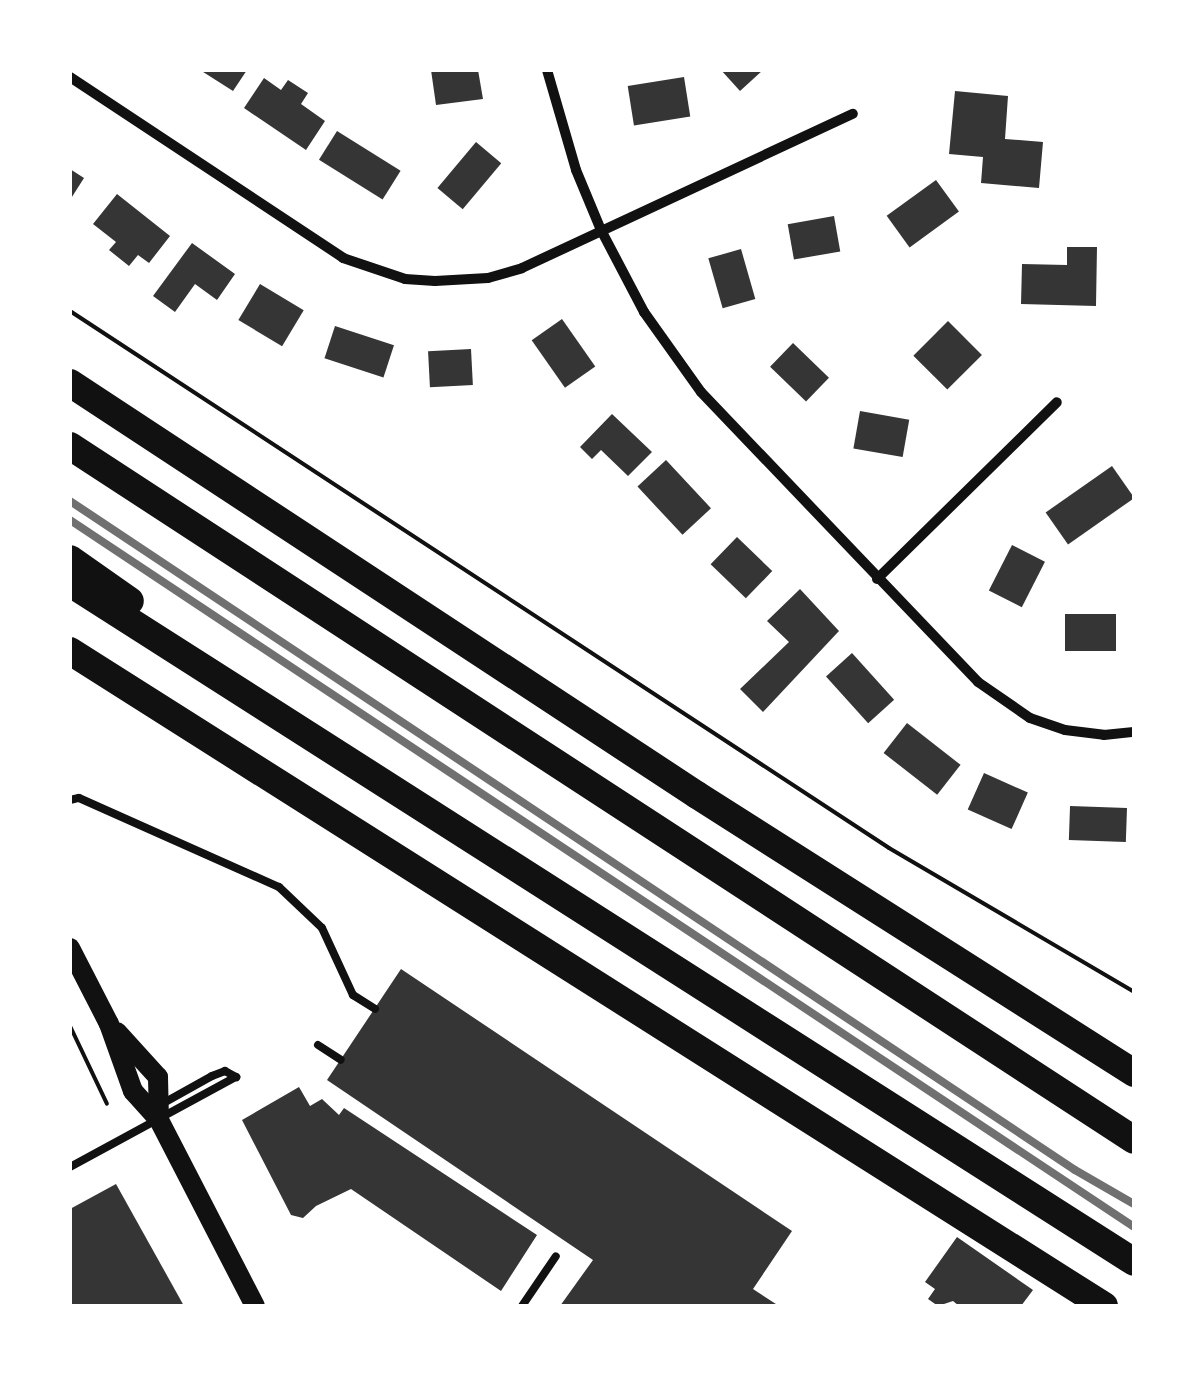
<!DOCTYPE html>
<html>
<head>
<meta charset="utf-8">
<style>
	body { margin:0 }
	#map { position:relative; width:1204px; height:1376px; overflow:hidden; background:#fff; font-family:"Archivo Narrow",sans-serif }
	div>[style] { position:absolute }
	.building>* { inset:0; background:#353535; transform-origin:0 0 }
	.path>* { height:4px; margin:-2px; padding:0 2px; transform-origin:2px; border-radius:2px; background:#111 }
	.service>* { height:8px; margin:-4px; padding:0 4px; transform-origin:4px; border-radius:4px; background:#111 }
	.minor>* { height:10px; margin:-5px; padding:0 5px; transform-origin:5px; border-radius:5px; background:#111 }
	.secondary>* { height:20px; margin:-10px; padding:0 10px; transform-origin:10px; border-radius:10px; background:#111 }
	.motorway>* { height:28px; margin:-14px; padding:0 14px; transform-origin:14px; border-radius:14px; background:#111 }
	.rail>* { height:8px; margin:-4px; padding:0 4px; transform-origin:4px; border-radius:4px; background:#707070 }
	span { translate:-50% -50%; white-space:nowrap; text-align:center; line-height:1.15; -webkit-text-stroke:10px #fff; paint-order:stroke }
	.frame { position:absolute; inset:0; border:72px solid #fff; pointer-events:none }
</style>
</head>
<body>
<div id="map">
	<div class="building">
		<div style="clip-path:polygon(200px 70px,247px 70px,233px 91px)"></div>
		<div style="clip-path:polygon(431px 70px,478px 70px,483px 99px,436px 105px)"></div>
		<div style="clip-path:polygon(721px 70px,763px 70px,740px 91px)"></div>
		<div style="left:684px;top:77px;width:40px;height:57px;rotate:81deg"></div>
		<div style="clip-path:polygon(264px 78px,281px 90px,288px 80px,308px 93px,301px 104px,325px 121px,306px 150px,244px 108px)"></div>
		<div style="clip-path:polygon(955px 91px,1008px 96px,1005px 139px,1043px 142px,1039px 188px,981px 183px,983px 157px,949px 154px)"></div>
		<div style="left:337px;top:131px;width:75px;height:34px;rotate:32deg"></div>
		<div style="left:476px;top:142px;width:33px;height:60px;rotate:40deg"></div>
		<div style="clip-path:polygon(70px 169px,84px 178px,70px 200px)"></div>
		<div style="left:936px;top:180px;width:39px;height:61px;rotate:54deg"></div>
		<div style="clip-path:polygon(117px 194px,170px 236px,149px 263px,138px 255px,129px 266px,109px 250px,116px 242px,93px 224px)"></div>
		<div style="left:834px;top:216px;width:36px;height:47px;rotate:80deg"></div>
		<div style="clip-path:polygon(192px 243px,235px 274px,217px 300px,195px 284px,175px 312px,153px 296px)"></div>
		<div style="clip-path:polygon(1067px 247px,1097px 247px,1096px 306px,1021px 304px,1022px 264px,1067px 265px)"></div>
		<div style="left:741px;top:249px;width:52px;height:34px;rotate:74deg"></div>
		<div style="left:260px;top:284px;width:51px;height:42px;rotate:31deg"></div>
		<div style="left:562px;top:319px;width:58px;height:37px;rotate:55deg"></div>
		<div style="left:948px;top:321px;width:48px;height:49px;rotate:45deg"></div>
		<div style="left:335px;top:326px;width:62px;height:34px;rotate:18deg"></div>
		<div style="left:793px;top:343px;width:50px;height:33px;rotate:44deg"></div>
		<div style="left:471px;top:349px;width:36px;height:43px;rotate:87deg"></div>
		<div style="left:860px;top:411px;width:50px;height:38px;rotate:10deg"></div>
		<div style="clip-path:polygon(612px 414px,652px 452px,628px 476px,601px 450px,592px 459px,580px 447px)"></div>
		<div style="left:666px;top:460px;width:66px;height:39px;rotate:47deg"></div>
		<div style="left:1112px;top:466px;width:39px;height:81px;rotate:55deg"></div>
		<div style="left:737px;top:537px;width:49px;height:38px;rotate:44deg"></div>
		<div style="left:1012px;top:545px;width:37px;height:51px;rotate:27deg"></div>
		<div style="clip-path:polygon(800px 589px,839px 631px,763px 712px,740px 689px,789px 642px,767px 621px)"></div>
		<div style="left:1065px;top:614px;width:51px;height:37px"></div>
		<div style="left:852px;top:653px;width:63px;height:35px;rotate:48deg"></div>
		<div style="left:907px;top:723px;width:68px;height:38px;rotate:38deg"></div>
		<div style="left:984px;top:773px;width:48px;height:40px;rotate:24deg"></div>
		<div style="left:1127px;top:808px;width:34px;height:57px;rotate:92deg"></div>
		<div style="clip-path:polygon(401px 969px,792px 1231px,753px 1289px,779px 1306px,560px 1306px,593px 1260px,327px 1080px)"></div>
		<div style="clip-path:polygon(299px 1087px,310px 1106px,322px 1099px,339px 1115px,344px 1108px,537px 1235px,501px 1291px,351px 1189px,316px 1206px,303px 1218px,291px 1215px,242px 1120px)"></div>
		<div style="clip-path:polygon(116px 1184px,184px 1306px,70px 1306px,70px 1209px)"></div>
		<div style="clip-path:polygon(957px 1237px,1033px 1290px,1021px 1306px,959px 1306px,953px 1301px,938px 1306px,928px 1299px,935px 1289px,925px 1282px)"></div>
	</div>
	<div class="path">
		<div style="left:70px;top:311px;width:979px;rotate:33.25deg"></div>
		<div style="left:889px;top:848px;width:284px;rotate:30.4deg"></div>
		<div style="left:70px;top:1026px;width:86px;rotate:64.6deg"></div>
	</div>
	<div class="service">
		<div style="left:70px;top:800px;width:9px;rotate:-13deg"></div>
		<div style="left:79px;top:798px;width:219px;rotate:24deg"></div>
		<div style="left:279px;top:887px;width:59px;rotate:43.6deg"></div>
		<div style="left:322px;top:928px;width:74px;rotate:65.2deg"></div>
		<div style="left:353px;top:995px;width:26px;rotate:32deg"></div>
		<div style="left:318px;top:1045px;width:27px;rotate:33deg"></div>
		<div style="left:160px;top:1105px;width:60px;rotate:-29.1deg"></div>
		<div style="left:212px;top:1076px;width:14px;rotate:-21deg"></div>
		<div style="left:225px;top:1071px;width:13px;rotate:29deg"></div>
		<div style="left:70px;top:1167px;width:189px;rotate:-28.5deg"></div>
		<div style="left:522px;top:1306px;width:60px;rotate:-55.8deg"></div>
	</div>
	<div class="minor">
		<div style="left:547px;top:70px;width:104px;rotate:73.8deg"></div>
		<div style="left:576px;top:170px;width:65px;rotate:67.4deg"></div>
		<div style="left:601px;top:230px;width:93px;rotate:62.3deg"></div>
		<div style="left:644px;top:312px;width:98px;rotate:54.5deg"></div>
		<div style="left:701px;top:392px;width:401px;rotate:46.3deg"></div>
		<div style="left:978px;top:682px;width:63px;rotate:34.7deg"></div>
		<div style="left:1030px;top:718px;width:37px;rotate:19deg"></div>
		<div style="left:1065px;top:730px;width:39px;rotate:7deg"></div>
		<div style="left:1104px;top:735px;width:30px;rotate:-6deg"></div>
		<div style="left:70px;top:77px;width:328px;rotate:33.5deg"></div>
		<div style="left:343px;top:258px;width:65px;rotate:18.7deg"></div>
		<div style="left:405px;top:279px;width:30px;rotate:4deg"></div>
		<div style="left:435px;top:281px;width:53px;rotate:-3.2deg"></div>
		<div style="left:488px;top:278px;width:35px;rotate:-16deg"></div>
		<div style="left:522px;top:268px;width:365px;rotate:-25deg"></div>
		<div style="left:877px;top:579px;width:252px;rotate:-44.5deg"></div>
	</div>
	<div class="secondary">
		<div style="left:70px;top:948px;width:85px;rotate:62.8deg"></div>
		<div style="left:109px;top:1024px;width:71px;rotate:70.3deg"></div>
		<div style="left:133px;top:1091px;width:39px;rotate:48deg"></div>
		<div style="left:159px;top:1120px;width:209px;rotate:62.7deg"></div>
		<div style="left:117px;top:1032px;width:61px;rotate:47.7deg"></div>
		<div style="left:158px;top:1077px;width:43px;rotate:88.7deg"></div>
	</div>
	<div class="motorway">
		<div style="left:70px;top:383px;width:750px;rotate:33.31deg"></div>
		<div style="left:697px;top:795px;width:518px;rotate:32.46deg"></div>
		<div style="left:70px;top:446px;width:1270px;rotate:33.11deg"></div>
		<div style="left:70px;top:559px;width:73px;rotate:35deg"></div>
		<div style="left:70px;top:583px;width:1262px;rotate:32.54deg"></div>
		<div style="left:70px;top:651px;width:1224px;rotate:32.35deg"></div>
	</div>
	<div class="rail">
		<div style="left:70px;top:501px;width:1207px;rotate:33.65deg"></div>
		<div style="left:1075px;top:1170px;width:68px;rotate:30deg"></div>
		<div style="left:70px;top:520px;width:1277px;rotate:33.6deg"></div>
	</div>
	<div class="frame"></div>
</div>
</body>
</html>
